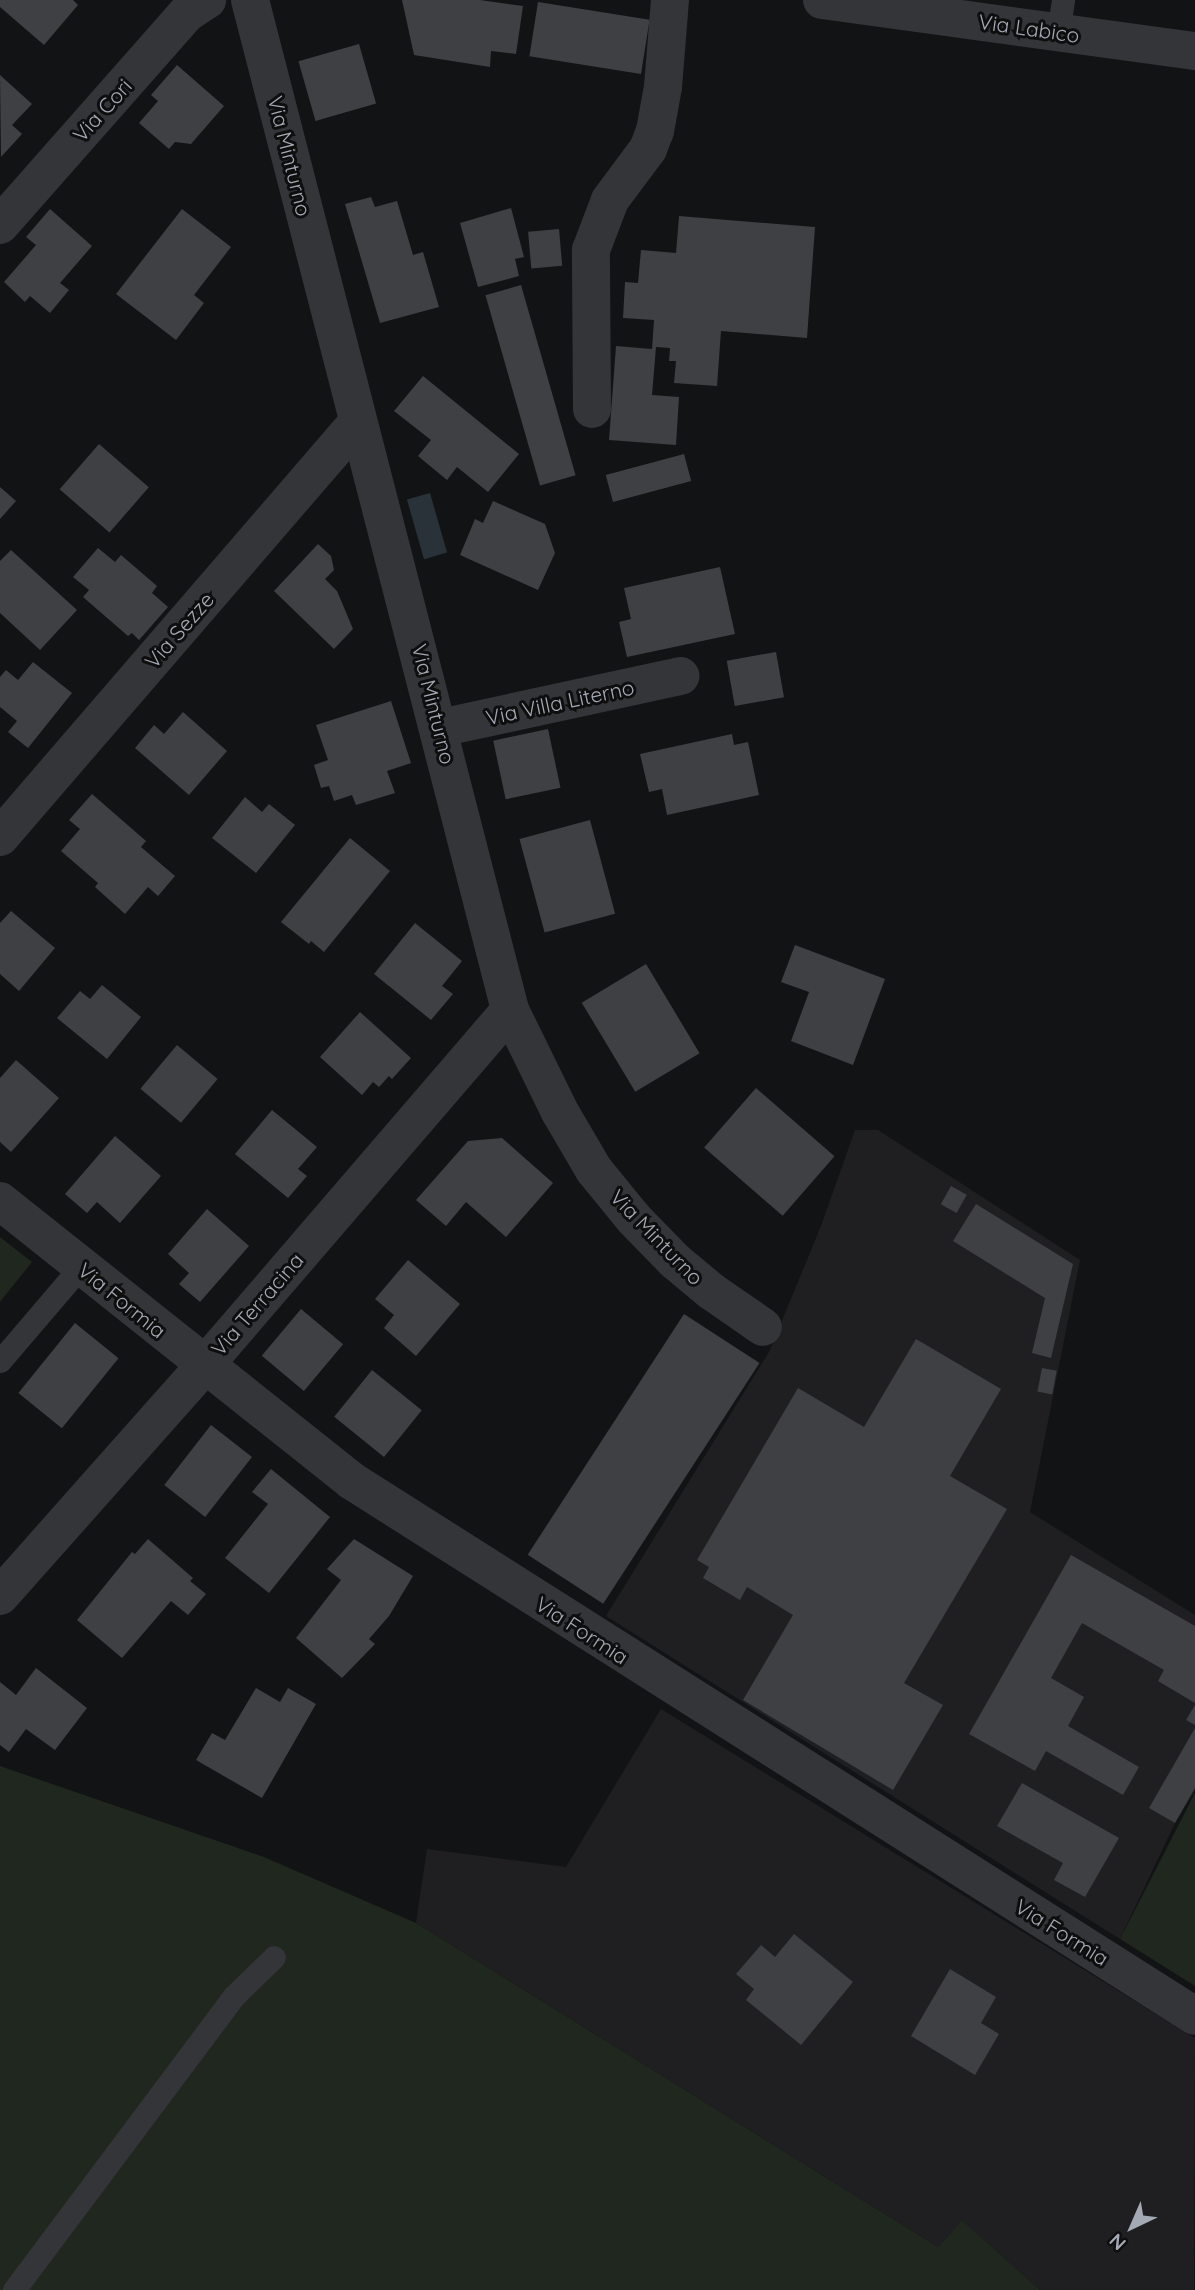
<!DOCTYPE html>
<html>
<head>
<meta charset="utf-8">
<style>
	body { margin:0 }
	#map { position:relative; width:1195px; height:2290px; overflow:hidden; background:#121314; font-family:Quicksand,sans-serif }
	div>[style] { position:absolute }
	.built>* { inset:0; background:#1f1f21 }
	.green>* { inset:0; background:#1f271f }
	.water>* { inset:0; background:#293238; transform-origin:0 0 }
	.building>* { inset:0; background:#3e4044; transform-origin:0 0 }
	.service>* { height:23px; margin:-11.5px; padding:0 11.5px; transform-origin:11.5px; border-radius:11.5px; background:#343539 }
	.minor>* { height:38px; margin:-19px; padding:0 19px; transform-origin:19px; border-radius:19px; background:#343539 }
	span { translate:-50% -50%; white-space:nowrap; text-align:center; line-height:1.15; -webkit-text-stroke:6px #0e0e0f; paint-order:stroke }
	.street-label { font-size:21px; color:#a4aab5 }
	.north { position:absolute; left:1097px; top:2192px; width:70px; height:70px; -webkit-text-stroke:5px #0e0e0f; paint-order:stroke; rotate:224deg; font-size:19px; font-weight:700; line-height:28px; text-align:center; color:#a4aab5 }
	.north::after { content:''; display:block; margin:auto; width:24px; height:32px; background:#a4aab5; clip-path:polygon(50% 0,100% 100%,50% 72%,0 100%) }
</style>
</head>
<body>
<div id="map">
	<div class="built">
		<div style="clip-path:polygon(855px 1130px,878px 1130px,1080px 1260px,1030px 1512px,1195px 1615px,1195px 1790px,1175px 1823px,1120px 1939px,606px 1616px,769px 1352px,821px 1226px)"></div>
		<div style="clip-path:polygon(661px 1709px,1195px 2038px,1194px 2290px,1040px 2290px,962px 2220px,938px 2247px,416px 1923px,427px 1849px,566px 1867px)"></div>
	</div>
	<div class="green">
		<div style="clip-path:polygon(0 1237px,32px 1262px,0 1302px)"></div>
		<div style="clip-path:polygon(0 1766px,264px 1857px,416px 1923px,938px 2247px,962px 2220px,1040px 2290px,0 2290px)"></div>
		<div style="clip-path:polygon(1195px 1793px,1195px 1986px,1120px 1939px)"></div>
	</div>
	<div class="water">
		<div style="left:430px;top:493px;width:62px;height:24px;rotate:74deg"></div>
	</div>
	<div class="building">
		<div style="clip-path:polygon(0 0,73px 0,78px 5px,44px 45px,0 7px)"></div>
		<div style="clip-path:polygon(402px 0,480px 0,523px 6px,516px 54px,491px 51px,490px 67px,414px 55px)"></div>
		<div style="left:538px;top:2px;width:113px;height:55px;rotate:9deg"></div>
		<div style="left:359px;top:44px;width:62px;height:63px;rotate:74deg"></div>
		<div style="clip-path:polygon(177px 65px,224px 106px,191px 144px,175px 142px,169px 149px,139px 123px,158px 101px,151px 95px)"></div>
		<div style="clip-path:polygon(0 75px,32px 104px,12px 125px,22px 134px,1px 157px)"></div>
		<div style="clip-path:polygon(371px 197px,375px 207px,397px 201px,413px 255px,423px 252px,439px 307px,380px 323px,345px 204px)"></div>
		<div style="clip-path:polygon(511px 208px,524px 257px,515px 259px,519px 276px,478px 287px,460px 223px)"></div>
		<div style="clip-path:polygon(50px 209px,92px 246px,60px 283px,69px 290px,50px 313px,30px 296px,25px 302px,4px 282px,36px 245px,26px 237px)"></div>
		<div style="clip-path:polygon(182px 209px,231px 247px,194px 295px,204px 303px,176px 340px,116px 294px)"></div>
		<div style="clip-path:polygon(679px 216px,815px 227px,807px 338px,721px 331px,717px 386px,674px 383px,676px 361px,669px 361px,670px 348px,656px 347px,652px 395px,679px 397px,676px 445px,609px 440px,616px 346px,652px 349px,654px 320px,623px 318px,625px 282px,638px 283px,641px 250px,676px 253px)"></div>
		<div style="left:559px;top:229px;width:37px;height:31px;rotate:85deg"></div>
		<div style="left:521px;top:285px;width:198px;height:37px;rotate:74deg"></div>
		<div style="clip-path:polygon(423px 376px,519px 454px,488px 492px,457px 467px,447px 480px,418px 456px,431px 440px,394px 411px)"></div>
		<div style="left:99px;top:444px;width:66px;height:60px;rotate:41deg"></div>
		<div style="left:684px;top:454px;width:28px;height:81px;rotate:75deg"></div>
		<div style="clip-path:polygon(0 487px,16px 501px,0 519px)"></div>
		<div style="clip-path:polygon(493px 501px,545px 524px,555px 553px,538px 590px,460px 555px,475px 519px,483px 523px)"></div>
		<div style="clip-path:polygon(318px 544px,331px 556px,334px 570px,325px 579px,337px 591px,353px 629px,334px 649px,274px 591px)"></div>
		<div style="clip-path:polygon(98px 548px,115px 562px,121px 555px,157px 586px,152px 593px,168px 607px,139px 640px,132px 633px,128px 636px,83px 597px,89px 590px,73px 577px)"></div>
		<div style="clip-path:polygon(11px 550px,77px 610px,40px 650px,0 613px,0 561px)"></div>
		<div style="clip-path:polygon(720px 567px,735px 634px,627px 657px,619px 622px,631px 619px,624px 588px)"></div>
		<div style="left:776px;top:652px;width:46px;height:50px;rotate:80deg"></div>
		<div style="clip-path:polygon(33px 662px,72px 693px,28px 748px,8px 732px,17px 721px,0 707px,0 677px,6px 670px,18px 680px)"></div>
		<div style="clip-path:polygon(391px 701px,411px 763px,387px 771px,395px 793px,356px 805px,352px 795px,334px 801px,329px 786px,321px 788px,314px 765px,328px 760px,316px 725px)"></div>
		<div style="clip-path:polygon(183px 712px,227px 751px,189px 795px,135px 748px,154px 725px,164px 734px)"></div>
		<div style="left:548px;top:729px;width:60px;height:56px;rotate:78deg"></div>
		<div style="clip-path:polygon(732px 734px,734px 745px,748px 742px,759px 795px,667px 815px,662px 789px,649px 792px,640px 754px)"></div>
		<div style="clip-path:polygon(92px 794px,146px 841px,141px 847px,175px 876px,158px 896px,148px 887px,125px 914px,95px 887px,98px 883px,61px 851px,80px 829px,69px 820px)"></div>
		<div style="clip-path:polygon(245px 797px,262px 812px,269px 804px,295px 825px,256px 873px,212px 838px)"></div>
		<div style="left:590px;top:820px;width:97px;height:73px;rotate:75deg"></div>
		<div style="clip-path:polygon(350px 838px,390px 871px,324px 952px,311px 941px,309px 944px,281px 922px)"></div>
		<div style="clip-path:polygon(11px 911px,55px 948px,19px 991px,0 974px,0 923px)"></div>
		<div style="clip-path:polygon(415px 923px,462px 961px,442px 986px,453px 994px,431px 1020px,374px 974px)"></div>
		<div style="clip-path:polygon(795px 945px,885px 979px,853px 1065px,791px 1041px,809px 992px,781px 982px)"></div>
		<div style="left:646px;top:964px;width:104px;height:75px;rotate:59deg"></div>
		<div style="clip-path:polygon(102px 985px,141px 1017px,107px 1059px,57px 1018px,80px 991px,90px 999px)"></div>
		<div style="clip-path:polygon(360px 1012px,411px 1058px,392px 1079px,389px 1076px,379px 1087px,373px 1082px,362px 1095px,320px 1057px)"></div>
		<div style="left:177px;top:1045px;width:53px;height:57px;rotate:40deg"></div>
		<div style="clip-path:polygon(16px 1060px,59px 1098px,11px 1152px,0 1142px,0 1078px)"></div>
		<div style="left:756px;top:1088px;width:104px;height:79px;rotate:41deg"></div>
		<div style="clip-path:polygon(272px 1110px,317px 1147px,298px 1169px,307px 1176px,288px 1198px,235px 1154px)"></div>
		<div style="clip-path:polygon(115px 1136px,161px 1176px,120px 1223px,97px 1202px,87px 1213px,65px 1194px)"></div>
		<div style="clip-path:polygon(502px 1138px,553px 1183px,506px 1237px,466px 1202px,446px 1226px,416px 1200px,468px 1141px)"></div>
		<div style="left:951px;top:1186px;width:18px;height:21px;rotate:29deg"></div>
		<div style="clip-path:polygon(976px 1204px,1073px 1264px,1051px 1358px,1032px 1353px,1045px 1298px,953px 1241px)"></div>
		<div style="clip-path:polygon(207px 1209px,249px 1246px,200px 1302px,179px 1284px,189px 1273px,168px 1254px)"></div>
		<div style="clip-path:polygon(408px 1260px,460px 1304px,416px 1356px,384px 1328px,394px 1315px,375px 1299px)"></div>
		<div style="left:301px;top:1309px;width:55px;height:61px;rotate:40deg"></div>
		<div style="left:684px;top:1314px;width:90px;height:287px;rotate:33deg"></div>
		<div style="left:75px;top:1323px;width:56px;height:90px;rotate:39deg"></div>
		<div style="clip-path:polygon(916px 1339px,1001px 1389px,950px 1476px,1007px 1509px,904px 1683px,943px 1705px,893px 1790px,743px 1700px,793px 1615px,747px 1587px,740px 1600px,703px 1578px,709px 1567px,697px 1560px,798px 1388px,864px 1427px)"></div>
		<div style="left:1042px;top:1368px;width:15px;height:24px;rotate:11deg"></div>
		<div style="left:372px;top:1370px;width:64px;height:60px;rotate:39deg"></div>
		<div style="left:211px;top:1425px;width:52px;height:76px;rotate:38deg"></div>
		<div style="clip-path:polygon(271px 1469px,330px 1517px,269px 1593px,225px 1558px,268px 1504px,252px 1492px)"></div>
		<div style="clip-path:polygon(148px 1539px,193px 1578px,190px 1581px,206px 1594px,188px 1615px,171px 1601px,122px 1658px,77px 1620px,132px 1552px,135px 1554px)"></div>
		<div style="clip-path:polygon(354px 1539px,413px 1576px,389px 1616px,369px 1639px,375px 1644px,342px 1678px,296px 1638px,341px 1580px,327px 1569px)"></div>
		<div style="clip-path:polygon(1071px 1555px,1195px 1626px,1195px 1703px,1158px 1681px,1164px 1670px,1082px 1623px,1051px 1678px,1084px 1697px,1068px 1726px,1139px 1767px,1123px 1795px,1046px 1751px,1035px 1771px,969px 1734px)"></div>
		<div style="clip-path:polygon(36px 1668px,87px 1708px,55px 1750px,26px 1729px,9px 1752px,0 1745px,0 1682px,16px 1695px)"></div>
		<div style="clip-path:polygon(256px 1688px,280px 1702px,288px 1688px,316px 1704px,262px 1798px,196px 1760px,212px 1733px,225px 1740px)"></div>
		<div style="clip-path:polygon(1195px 1705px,1195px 1725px,1186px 1720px)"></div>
		<div style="clip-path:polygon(1195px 1728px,1195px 1788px,1175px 1823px,1149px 1808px)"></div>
		<div style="clip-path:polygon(1022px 1783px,1119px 1838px,1085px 1897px,1054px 1880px,1063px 1863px,997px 1826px)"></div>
		<div style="clip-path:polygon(794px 1934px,853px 1982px,801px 2045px,746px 2000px,754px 1989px,736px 1974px,761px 1945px,775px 1957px)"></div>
		<div style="clip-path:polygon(950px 1969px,996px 1997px,981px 2023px,999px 2034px,975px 2075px,911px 2036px)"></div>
	</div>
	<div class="service">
		<div style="left:1058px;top:32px;width:32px;rotate:-81deg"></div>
		<div style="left:0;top:1361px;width:125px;rotate:-49.5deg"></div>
		<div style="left:14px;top:2290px;width:366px;rotate:-53.2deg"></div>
		<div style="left:233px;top:1997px;width:57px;rotate:-44.3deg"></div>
	</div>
	<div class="minor">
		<div style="left:250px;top:0;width:1043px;rotate:75.56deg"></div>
		<div style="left:510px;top:1010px;width:114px;rotate:63.9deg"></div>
		<div style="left:560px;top:1112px;width:67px;rotate:59.6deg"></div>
		<div style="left:594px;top:1170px;width:63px;rotate:50.8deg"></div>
		<div style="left:634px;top:1219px;width:59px;rotate:45.7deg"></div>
		<div style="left:675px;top:1261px;width:47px;rotate:39.8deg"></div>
		<div style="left:711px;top:1291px;width:63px;rotate:34.7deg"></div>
		<div style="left:822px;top:0;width:376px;rotate:7.8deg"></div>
		<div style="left:0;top:225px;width:283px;rotate:-48.6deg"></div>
		<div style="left:187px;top:13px;width:24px;rotate:-33deg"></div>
		<div style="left:592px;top:409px;width:159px;rotate:-90.4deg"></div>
		<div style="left:591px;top:250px;width:53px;rotate:-69.2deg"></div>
		<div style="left:610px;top:200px;width:64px;rotate:-53.3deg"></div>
		<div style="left:648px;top:149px;width:19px;rotate:-69deg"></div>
		<div style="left:655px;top:131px;width:45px;rotate:-79.7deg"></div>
		<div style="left:663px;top:87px;width:87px;rotate:-85.4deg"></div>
		<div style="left:440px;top:728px;width:246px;rotate:-12.2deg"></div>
		<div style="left:0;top:837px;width:547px;rotate:-49.23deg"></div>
		<div style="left:0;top:1201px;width:450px;rotate:38.5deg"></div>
		<div style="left:352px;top:1481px;width:998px;rotate:32.4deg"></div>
		<div style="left:0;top:1596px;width:307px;rotate:-48.4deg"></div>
		<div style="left:204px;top:1366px;width:469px;rotate:-49.3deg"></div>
	</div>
	<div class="street-label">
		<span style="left:1029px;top:28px;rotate:8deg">Via Labico</span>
		<span style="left:102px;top:110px;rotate:-48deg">Via Cori</span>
		<span style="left:290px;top:156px;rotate:76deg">Via Minturno</span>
		<span style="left:179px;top:630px;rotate:-49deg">Via Sezze</span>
		<span style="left:560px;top:702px;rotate:-12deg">Via Villa Literno</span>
		<span style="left:434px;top:704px;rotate:76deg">Via Minturno</span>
		<span style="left:657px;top:1237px;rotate:46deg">Via Minturno</span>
		<span style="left:122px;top:1300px;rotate:39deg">Via Formia</span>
		<span style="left:257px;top:1304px;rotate:-49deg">Via Terracina</span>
		<span style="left:582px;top:1630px;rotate:33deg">Via Formia</span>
		<span style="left:1062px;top:1932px;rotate:32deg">Via Formia</span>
	</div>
	<div class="north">N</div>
</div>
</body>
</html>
